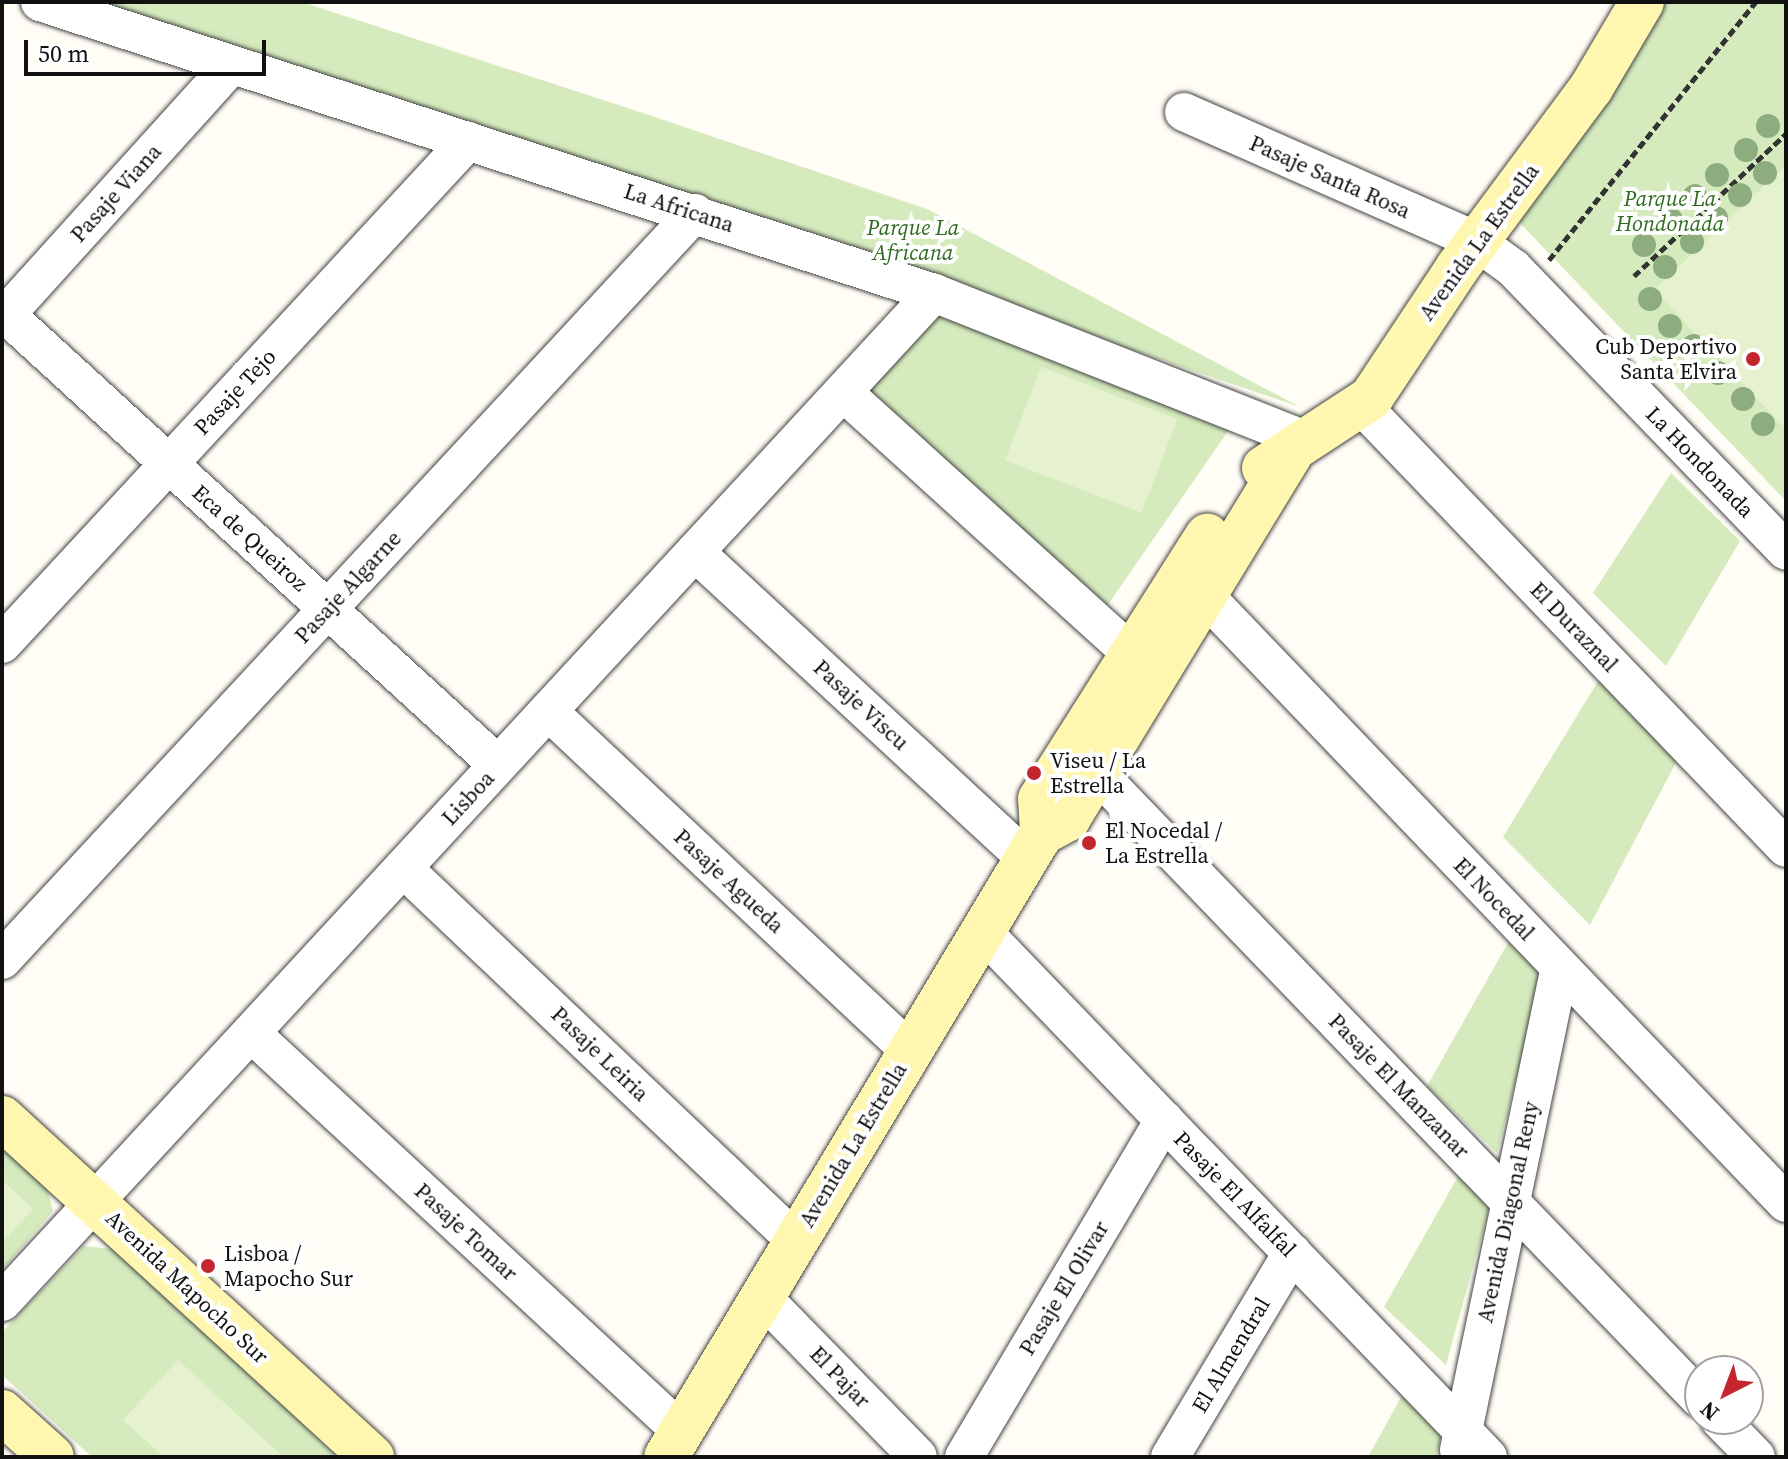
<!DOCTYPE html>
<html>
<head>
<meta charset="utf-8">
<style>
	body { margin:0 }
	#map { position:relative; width:1788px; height:1459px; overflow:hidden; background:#fffdf5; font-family:"Source Serif 4",serif }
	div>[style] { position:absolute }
	.green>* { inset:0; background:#d5ebbd }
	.pitch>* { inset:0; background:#e6f2cf; transform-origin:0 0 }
	.path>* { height:5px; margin-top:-2.5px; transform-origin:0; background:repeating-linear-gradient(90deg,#333 0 8px,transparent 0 12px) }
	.roads { filter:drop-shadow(0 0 2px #444) drop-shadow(0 0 2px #444) }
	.street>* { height:38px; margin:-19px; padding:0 19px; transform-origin:19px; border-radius:19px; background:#fff }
	.secondary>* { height:44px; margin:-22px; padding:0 22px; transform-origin:22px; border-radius:22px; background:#fff6b0 }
	.trees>* { width:24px; height:24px; margin:-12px; border-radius:50%; background:#8dad7f }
	.dots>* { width:22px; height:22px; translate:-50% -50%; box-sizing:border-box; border:4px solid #fff; border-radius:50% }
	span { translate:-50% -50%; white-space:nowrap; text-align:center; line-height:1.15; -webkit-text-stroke:8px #fff; paint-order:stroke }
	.street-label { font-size:22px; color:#111 }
	.park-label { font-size:22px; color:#2f6b1f; font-style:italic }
	.poi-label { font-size:22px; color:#111 }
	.right { translate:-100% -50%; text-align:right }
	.left { translate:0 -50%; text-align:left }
	.frame { position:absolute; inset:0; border:4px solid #111; pointer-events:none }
	.north { position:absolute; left:1684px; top:1355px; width:80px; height:80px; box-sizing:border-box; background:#fff; border:2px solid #a0a0a0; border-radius:50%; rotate:222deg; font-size:22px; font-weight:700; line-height:32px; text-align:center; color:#111 }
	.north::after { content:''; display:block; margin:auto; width:28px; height:36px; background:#c4262e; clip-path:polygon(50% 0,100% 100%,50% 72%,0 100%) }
	.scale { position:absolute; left:24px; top:40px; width:242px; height:36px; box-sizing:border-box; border:4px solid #111; border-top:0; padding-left:10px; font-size:24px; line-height:28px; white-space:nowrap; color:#111; -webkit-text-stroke:6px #fff; paint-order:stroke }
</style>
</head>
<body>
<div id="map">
	<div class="green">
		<div style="clip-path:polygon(85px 2px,302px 2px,646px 114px,927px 209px,1300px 407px,253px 51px)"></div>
		<div style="clip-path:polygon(1665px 2px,1786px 2px,1786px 501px,1519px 222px,1617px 85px)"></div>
		<div style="clip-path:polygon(934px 313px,1233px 424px,1107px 606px,867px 393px)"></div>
		<div style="clip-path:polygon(1671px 473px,1740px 541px,1666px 666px,1593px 593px)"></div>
		<div style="clip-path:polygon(1603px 673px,1679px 757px,1590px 925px,1503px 837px)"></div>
		<div style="clip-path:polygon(1509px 941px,1542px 976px,1497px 1153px,1427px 1086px)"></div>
		<div style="clip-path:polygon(2px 1141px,45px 1180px,53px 1211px,2px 1270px)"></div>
		<div style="clip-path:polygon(1461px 1171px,1490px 1205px,1446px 1365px,1384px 1307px)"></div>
		<div style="clip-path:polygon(84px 1246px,121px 1250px,337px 1457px,92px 1457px,2px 1375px,2px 1332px)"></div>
		<div style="clip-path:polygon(1404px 1392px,1441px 1436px,1436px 1457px,1368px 1457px)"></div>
	</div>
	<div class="pitch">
		<div style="clip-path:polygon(1786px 165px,1786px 429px,1654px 290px)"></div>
		<div style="left:1041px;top:367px;width:146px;height:100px;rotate:21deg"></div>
		<div style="clip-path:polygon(2px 1180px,33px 1209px,2px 1242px)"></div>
		<div style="clip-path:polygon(178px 1360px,283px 1457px,164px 1457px,123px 1420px)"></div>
	</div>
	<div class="path">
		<div style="left:1549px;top:260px;width:331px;rotate:-51.3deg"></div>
		<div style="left:1634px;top:276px;width:208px;rotate:-43.1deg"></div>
	</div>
	<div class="roads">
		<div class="street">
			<div style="left:40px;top:2px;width:940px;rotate:18.03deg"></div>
			<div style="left:934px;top:293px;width:401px;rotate:21.6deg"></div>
			<div style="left:1184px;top:112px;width:319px;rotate:23.8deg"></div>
			<div style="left:1476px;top:241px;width:46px;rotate:36.1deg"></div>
			<div style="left:1513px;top:268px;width:393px;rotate:46deg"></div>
			<div style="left:2px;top:311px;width:672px;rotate:42.47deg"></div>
			<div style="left:2px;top:319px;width:340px;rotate:-47.9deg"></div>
			<div style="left:843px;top:392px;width:387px;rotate:42.2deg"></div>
			<div style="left:1362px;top:406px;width:612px;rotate:46.19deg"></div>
			<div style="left:695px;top:552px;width:451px;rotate:42.8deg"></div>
			<div style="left:1203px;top:594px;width:843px;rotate:46.25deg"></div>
			<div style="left:2px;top:644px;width:686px;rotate:-47.19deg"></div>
			<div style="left:548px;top:711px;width:497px;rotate:43.2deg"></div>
			<div style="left:1097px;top:773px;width:869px;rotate:46.07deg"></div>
			<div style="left:403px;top:868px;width:542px;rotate:43.5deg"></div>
			<div style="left:982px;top:931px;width:730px;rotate:46.11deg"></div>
			<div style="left:2px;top:960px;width:1019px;rotate:-47.15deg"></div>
			<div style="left:251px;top:1033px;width:586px;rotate:42.79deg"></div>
			<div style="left:762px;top:1297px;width:223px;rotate:45.7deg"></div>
			<div style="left:2px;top:1302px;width:1374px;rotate:-47.27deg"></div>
			<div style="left:1719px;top:1419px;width:53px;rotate:45.8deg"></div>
			<div style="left:1459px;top:1450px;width:492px;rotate:-78.2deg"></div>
			<div style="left:964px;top:1457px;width:392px;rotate:-59.3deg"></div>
			<div style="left:1170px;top:1457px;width:238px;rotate:-59.1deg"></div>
		</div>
		<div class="secondary">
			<div style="left:1264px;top:468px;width:128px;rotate:-33.2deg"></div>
			<div style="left:1371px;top:398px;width:157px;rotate:-56.4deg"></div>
			<div style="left:1458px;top:267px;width:223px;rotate:-53.4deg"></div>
			<div style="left:1591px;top:88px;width:100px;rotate:-59.3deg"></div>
			<div style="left:1042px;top:833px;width:34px;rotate:-93deg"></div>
			<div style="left:1040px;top:799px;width:312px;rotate:-57.6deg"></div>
			<div style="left:2px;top:1118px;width:502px;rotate:42.5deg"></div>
			<div style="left:2px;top:1412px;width:67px;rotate:42deg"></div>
			<div style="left:666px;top:1457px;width:729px;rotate:-58.93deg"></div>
			<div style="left:1042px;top:833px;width:30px;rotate:-28deg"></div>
			<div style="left:1068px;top:819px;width:426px;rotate:-58.6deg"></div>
		</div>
	</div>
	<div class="trees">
		<div style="left:1768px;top:126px"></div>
		<div style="left:1746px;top:150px"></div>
		<div style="left:1765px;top:173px"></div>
		<div style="left:1717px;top:175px"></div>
		<div style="left:1740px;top:195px"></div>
		<div style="left:1695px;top:196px"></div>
		<div style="left:1716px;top:218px"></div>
		<div style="left:1671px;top:220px"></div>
		<div style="left:1692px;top:242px"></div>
		<div style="left:1644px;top:245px"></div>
		<div style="left:1665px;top:267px"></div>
		<div style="left:1650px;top:299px"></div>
		<div style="left:1670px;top:326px"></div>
		<div style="left:1694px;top:346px"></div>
		<div style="left:1718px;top:373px"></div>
		<div style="left:1743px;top:399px"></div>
		<div style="left:1763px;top:424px"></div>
	</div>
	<div class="dots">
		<div style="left:1753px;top:359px;background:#c4262e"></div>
		<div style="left:1034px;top:773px;background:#c4262e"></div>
		<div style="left:1089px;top:843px;background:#c4262e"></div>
		<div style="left:208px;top:1266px;background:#c4262e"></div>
	</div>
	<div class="street-label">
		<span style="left:1330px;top:177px;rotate:24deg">Pasaje Santa Rosa</span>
		<span style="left:116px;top:193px;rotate:-48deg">Pasaje Viana</span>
		<span style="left:679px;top:208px;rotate:18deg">La Africana</span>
		<span style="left:1479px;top:242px;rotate:-54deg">Avenida La Estrella</span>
		<span style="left:235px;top:392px;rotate:-47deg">Pasaje Tejo</span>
		<span style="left:1700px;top:462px;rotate:46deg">La Hondonada</span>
		<span style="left:250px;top:538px;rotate:42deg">Eca de Queiroz</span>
		<span style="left:348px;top:587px;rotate:-47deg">Pasaje Algarne</span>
		<span style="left:1574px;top:627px;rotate:46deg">El Duraznal</span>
		<span style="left:861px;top:705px;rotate:43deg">Pasaje Viscu</span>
		<span style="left:468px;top:798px;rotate:-47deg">Lisboa</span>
		<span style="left:729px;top:881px;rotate:43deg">Pasaje Agueda</span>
		<span style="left:1494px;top:899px;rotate:46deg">El Nocedal</span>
		<span style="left:600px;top:1054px;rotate:44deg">Pasaje Leiria</span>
		<span style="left:1399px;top:1086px;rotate:46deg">Pasaje El Manzanar</span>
		<span style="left:853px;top:1145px;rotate:-59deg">Avenida La Estrella</span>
		<span style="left:1235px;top:1194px;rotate:46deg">Pasaje El Alfalfal</span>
		<span style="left:1508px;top:1212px;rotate:-78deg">Avenida Diagonal Reny</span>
		<span style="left:466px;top:1232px;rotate:43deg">Pasaje Tomar</span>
		<span style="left:187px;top:1287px;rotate:43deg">Avenida Mapocho Sur</span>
		<span style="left:1064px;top:1288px;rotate:-59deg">Pasaje El Olivar</span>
		<span style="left:1231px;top:1355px;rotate:-59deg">El Almendral</span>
		<span style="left:840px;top:1377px;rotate:46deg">El Pajar</span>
	</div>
	<div class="park-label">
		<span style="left:1670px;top:211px">Parque La<br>Hondonada</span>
		<span style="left:913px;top:240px">Parque La<br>Africana</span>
	</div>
	<div class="poi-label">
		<span class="right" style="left:1737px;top:359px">Cub Deportivo<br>Santa Elvira</span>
		<span class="left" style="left:1050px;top:773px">Viseu / La<br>Estrella</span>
		<span class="left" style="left:1105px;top:843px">El Nocedal /<br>La Estrella</span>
		<span class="left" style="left:224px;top:1266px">Lisboa /<br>Mapocho Sur</span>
	</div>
	<div class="frame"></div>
	<div class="north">N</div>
	<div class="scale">50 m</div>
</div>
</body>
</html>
